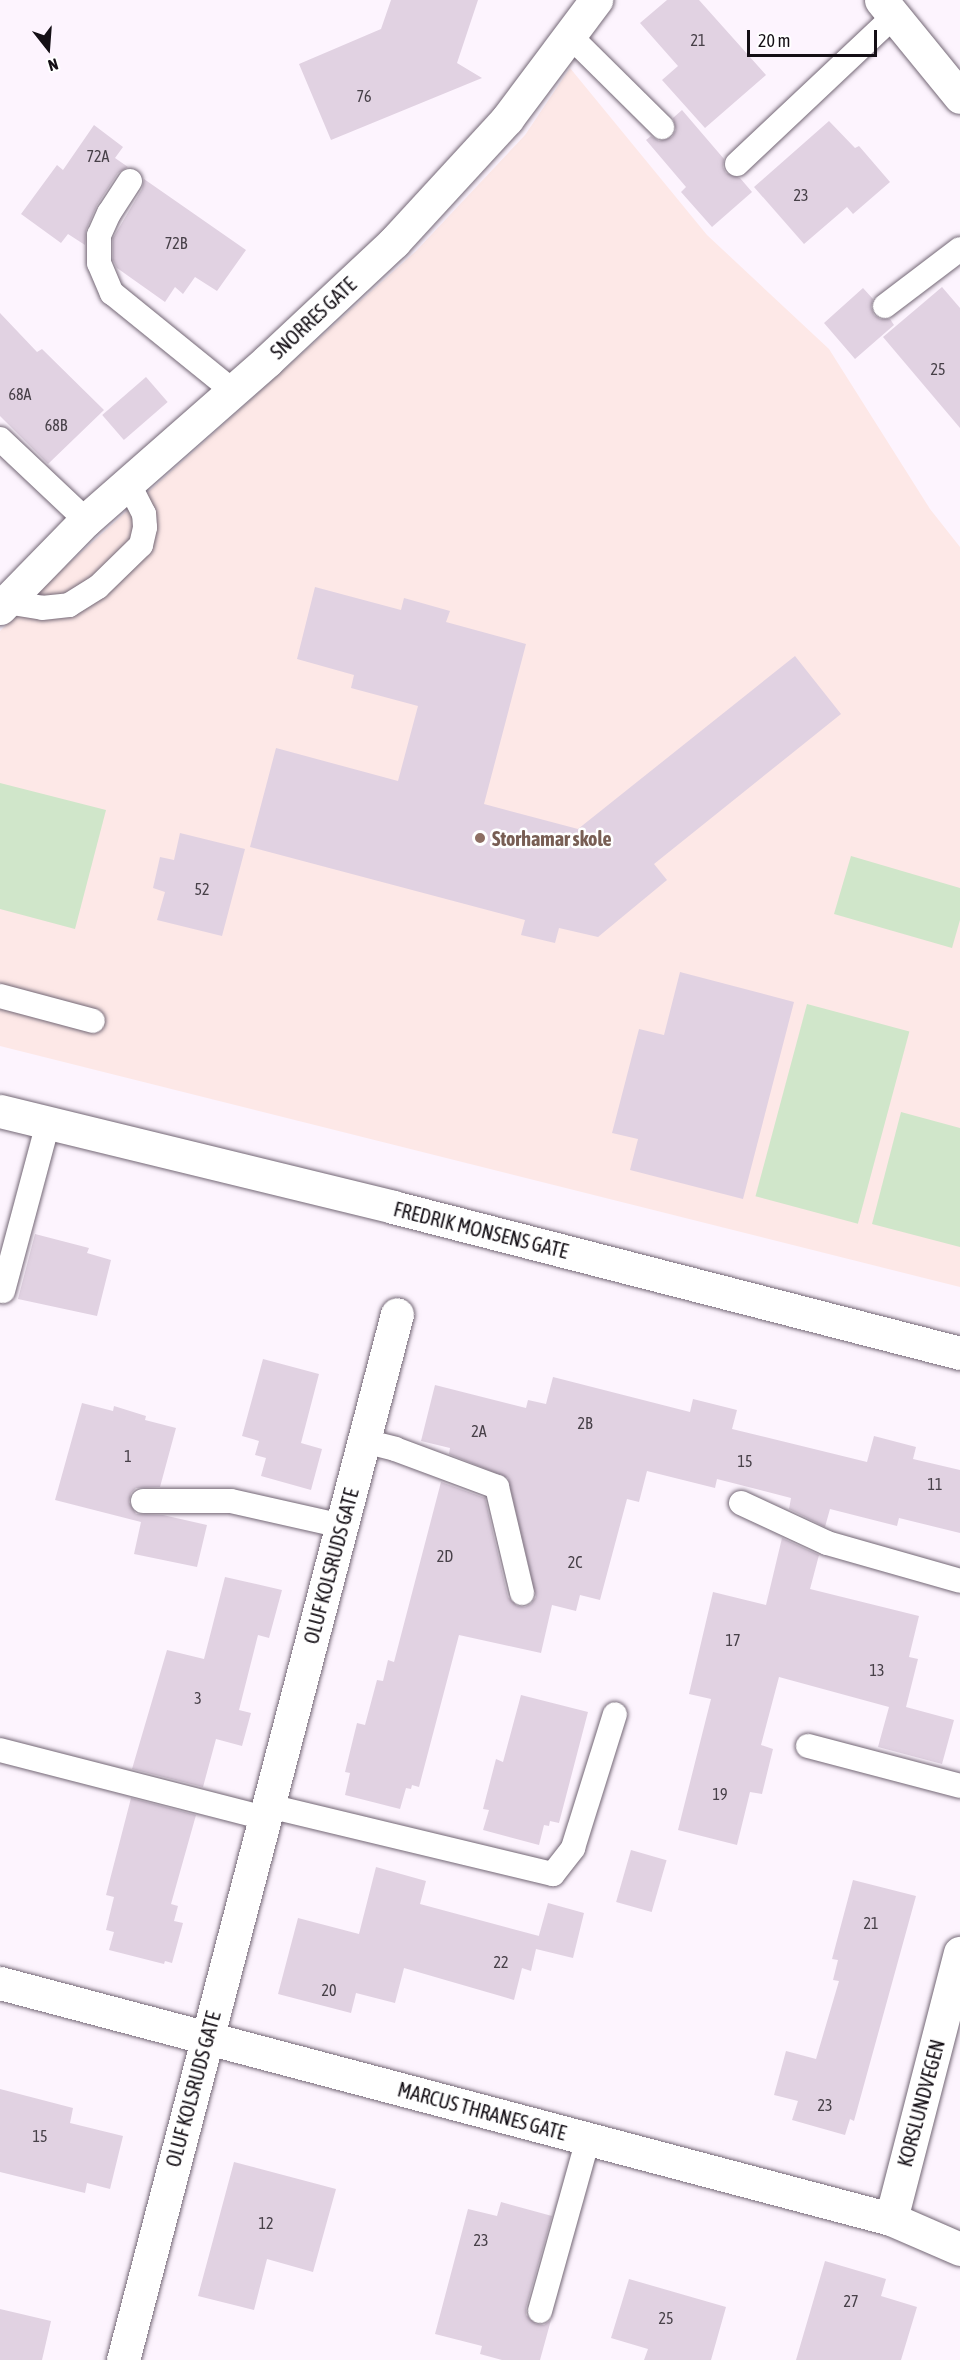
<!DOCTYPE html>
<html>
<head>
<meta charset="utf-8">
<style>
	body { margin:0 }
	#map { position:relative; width:960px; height:2360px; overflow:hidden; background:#fdf4fe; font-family:"Asap Condensed",sans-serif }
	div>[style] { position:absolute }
	.education>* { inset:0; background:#fde8e7 }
	.green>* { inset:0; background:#d0e6ca; transform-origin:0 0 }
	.building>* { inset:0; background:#e1d2e2; transform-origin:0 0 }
	.roads { filter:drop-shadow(0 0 2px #736775) drop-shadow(0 0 2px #736775) }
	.lane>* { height:24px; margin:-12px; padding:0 12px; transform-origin:12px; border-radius:12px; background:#fff }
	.street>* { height:33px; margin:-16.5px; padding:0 16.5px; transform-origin:16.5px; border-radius:16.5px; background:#fff }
	.dots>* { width:16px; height:16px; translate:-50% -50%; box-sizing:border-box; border:3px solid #fff; border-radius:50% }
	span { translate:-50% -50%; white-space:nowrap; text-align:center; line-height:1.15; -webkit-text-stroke:5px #fff; paint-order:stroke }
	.number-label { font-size:16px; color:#474048 }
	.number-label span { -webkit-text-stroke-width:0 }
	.street-label { font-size:20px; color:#140f15 }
	.education-label { font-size:20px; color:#785e54; font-weight:700 }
	.left { translate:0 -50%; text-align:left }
	.north { position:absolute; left:18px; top:18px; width:60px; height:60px; -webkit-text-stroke:4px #fff; paint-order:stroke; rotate:163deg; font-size:16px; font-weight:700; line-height:24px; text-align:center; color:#140f15 }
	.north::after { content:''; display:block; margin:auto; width:21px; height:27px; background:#140f15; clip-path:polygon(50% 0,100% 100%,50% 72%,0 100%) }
	.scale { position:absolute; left:747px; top:30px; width:130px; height:27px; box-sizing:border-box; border:3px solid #140f15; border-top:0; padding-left:8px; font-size:18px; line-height:21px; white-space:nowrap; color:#140f15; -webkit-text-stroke:4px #fff; paint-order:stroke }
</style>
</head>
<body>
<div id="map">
	<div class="education">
		<div style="clip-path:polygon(570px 68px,707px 235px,829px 349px,930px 509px,960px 547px,960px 1287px,0 1046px,0 631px,66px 566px,416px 251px,525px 135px)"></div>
	</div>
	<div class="green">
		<div style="clip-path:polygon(0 783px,106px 810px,75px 929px,0 909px)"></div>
		<div style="clip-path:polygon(851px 856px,960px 888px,960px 920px,952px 948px,834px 914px)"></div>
		<div style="left:807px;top:1004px;width:106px;height:199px;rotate:15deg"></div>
		<div style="clip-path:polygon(901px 1112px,960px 1128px,960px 1247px,872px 1224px)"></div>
	</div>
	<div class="building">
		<div style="clip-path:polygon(391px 0,478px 0,457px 63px,482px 78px,331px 140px,299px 64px,381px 29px)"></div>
		<div style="clip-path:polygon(667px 0,699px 0,766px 75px,705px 128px,662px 80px,678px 66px,640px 23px)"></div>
		<div style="clip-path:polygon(682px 110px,724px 159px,723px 167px,726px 173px,740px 178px,752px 192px,712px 227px,681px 192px,686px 187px,646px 140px,651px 136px,659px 141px,672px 137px,676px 130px,673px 118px)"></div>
		<div style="clip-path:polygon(829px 121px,855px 148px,859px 146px,890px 182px,853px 214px,847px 207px,804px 244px,754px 187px)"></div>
		<div style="clip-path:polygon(94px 125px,123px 147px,115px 158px,128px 167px,118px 173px,97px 205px,86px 230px,85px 245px,68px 234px,61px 243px,21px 214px,57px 165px,63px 170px)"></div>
		<div style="clip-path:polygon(144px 179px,246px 250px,217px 291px,195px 277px,183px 294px,175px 287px,165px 302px,117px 268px,113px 260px,113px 238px,142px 189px)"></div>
		<div style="clip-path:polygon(942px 287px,960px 308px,960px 428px,883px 337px)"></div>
		<div style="clip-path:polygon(863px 288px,873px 299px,871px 307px,874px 315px,880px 319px,890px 319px,894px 325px,855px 359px,824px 323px)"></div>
		<div style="clip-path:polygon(0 313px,37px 352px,42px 349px,104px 410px,48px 464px,0 416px)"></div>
		<div style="left:146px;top:377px;width:33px;height:58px;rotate:49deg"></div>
		<div style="clip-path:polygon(315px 587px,401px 610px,404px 598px,450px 611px,446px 622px,526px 644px,484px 804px,578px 829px,795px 656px,841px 714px,654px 864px,667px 880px,598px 937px,559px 928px,555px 943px,521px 935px,525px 920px,250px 847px,276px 748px,398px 781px,418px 706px,351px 688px,354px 675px,297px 659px)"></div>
		<div style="clip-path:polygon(180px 833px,245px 849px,222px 936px,157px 920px,165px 892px,153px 888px,160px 857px,174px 860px)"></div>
		<div style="clip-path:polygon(680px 972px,794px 1002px,743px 1199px,630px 1170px,638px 1139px,612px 1133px,639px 1029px,664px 1035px)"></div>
		<div style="clip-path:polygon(35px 1234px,89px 1248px,87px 1253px,111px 1260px,97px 1316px,18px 1299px)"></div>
		<div style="clip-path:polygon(263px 1359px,319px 1374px,301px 1443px,322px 1449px,311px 1490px,261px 1476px,266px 1458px,255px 1455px,259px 1441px,242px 1436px)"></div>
		<div style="clip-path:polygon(553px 1377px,690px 1412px,693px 1399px,737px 1410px,732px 1429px,867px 1462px,874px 1436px,916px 1447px,913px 1459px,960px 1470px,960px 1533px,899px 1518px,897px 1526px,830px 1509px,825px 1527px,789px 1509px,791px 1498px,717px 1479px,715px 1488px,647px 1471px,639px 1502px,627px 1499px,600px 1600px,580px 1595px,576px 1611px,552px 1605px,541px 1653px,459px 1635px,419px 1787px,412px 1785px,411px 1789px,406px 1788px,400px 1809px,345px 1795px,350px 1773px,345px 1772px,357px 1723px,365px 1725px,377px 1680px,383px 1681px,388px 1660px,394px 1662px,441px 1482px,485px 1498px,508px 1597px,517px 1606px,525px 1607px,531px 1604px,536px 1597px,508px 1478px,449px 1454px,450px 1448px,421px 1441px,435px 1385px,526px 1408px,528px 1400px,546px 1404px)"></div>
		<div style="clip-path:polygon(82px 1403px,113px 1411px,114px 1406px,146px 1416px,145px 1420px,176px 1428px,160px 1487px,136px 1488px,131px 1493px,129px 1502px,136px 1514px,163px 1515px,207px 1525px,197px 1567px,134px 1554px,141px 1522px,55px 1500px)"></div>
		<div style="clip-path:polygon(782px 1538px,819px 1555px,810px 1589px,919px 1616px,909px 1657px,918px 1659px,906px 1707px,954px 1720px,942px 1764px,878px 1747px,889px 1707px,779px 1677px,761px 1745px,773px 1749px,762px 1794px,750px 1792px,737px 1845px,678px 1830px,711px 1699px,689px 1694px,713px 1592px,766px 1605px)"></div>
		<div style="clip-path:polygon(225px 1577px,282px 1590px,269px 1638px,258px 1635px,239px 1710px,251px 1713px,242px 1746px,216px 1739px,203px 1787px,132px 1769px,167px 1650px,204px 1659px)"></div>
		<div style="clip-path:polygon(521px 1695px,588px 1712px,559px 1823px,550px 1821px,549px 1826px,544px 1825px,539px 1845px,483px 1830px,489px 1810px,483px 1809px,496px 1759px,503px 1762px)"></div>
		<div style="clip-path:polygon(131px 1798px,196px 1815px,171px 1904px,178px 1906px,174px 1921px,183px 1923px,172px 1963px,165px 1961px,164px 1964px,109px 1950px,114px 1932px,106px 1930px,114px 1897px,106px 1895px)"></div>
		<div style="left:631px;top:1850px;width:37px;height:54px;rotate:16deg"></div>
		<div style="clip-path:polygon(376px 1867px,426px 1881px,420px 1904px,539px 1936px,536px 1946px,548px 1903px,584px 1913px,573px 1958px,536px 1949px,531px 1971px,522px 1968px,514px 2000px,404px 1968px,395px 2003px,356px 1993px,351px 2013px,278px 1994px,298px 1918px,359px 1934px)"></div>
		<div style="clip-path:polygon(853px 1880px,916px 1896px,854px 2121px,850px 2119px,845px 2135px,792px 2120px,798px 2101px,774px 2095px,786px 2051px,816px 2059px,839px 1981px,833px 1980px,838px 1960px,832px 1959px)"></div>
		<div style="clip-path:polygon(0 2089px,73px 2108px,70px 2123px,123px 2136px,110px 2189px,87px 2183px,85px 2193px,0 2172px)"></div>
		<div style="clip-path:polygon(234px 2162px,336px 2189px,313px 2272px,267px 2259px,254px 2310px,198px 2296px)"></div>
		<div style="clip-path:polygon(501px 2202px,552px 2216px,526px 2308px,526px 2315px,536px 2324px,544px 2325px,551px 2320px,540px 2360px,502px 2360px,480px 2354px,482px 2346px,435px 2334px,468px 2209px,497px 2216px)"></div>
		<div style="clip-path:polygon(825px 2261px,886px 2279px,881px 2296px,917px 2307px,901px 2360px,796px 2360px)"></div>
		<div style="clip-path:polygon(629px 2279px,726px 2307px,711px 2360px,644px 2360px,648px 2349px,611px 2338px)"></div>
		<div style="clip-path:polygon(0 2309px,51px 2321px,42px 2360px,0 2360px)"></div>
	</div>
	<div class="roads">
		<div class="lane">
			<div style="left:569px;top:35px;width:131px;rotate:44.7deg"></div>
			<div style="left:737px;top:164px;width:216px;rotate:-43.3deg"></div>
			<div style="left:130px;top:181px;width:38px;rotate:123deg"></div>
			<div style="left:109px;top:213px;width:24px;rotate:114deg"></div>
			<div style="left:99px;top:235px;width:28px;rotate:90deg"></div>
			<div style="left:99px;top:263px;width:33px;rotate:67deg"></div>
			<div style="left:112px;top:293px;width:156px;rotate:39deg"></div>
			<div style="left:885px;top:306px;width:94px;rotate:-37.2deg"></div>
			<div style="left:0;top:439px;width:118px;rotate:43.3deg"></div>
			<div style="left:6px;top:602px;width:36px;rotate:9deg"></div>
			<div style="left:42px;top:608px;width:27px;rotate:-6deg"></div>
			<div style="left:69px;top:605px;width:34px;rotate:-32deg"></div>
			<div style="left:98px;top:587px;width:60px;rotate:-44.3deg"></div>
			<div style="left:141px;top:545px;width:18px;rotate:-77deg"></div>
			<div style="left:145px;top:527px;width:13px;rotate:-94deg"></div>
			<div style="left:144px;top:514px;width:35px;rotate:-117deg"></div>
			<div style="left:0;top:996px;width:96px;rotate:15deg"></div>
			<div style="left:3px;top:1291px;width:174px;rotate:-75deg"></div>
			<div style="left:364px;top:1441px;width:32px;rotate:14deg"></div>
			<div style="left:395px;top:1449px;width:109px;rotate:20.4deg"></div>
			<div style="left:497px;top:1487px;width:109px;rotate:76.7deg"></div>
			<div style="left:143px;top:1501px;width:88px"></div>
			<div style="left:231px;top:1501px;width:114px;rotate:12.7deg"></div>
			<div style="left:741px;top:1503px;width:95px;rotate:24.9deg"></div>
			<div style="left:827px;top:1543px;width:138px;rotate:15.9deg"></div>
			<div style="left:808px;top:1746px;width:157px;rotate:14.7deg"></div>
			<div style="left:0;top:1750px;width:274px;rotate:14.4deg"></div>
			<div style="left:269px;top:1806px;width:292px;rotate:13.5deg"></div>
			<div style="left:553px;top:1874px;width:33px;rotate:-52deg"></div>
			<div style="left:573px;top:1848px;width:140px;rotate:-72.6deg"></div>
			<div style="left:540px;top:2311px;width:179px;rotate:-74.4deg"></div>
		</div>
		<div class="street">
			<div style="left:881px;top:0;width:125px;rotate:50.8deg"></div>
			<div style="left:0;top:608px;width:123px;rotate:-45.7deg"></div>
			<div style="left:86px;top:520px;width:242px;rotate:-41.3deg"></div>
			<div style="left:268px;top:360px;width:173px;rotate:-43.1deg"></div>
			<div style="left:394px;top:242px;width:167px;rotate:-47.4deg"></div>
			<div style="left:507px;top:119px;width:149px;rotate:-53.2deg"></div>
			<div style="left:0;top:1111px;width:405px;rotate:13.7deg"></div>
			<div style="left:393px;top:1207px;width:585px;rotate:14.44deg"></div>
			<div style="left:0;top:1983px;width:922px;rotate:14.84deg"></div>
			<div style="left:891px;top:2219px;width:75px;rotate:23.5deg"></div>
			<div style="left:891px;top:2219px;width:275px;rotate:-75.5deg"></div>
			<div style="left:123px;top:2360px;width:1081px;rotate:-75.32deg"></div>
		</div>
	</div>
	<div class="dots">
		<div style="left:480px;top:838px;background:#8d6e63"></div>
	</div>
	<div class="number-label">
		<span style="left:698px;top:40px">21</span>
		<span style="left:364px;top:96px">76</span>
		<span style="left:98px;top:156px">72A</span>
		<span style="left:801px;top:195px">23</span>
		<span style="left:176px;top:243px">72B</span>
		<span style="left:938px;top:369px">25</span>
		<span style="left:20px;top:394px">68A</span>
		<span style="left:56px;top:425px">68B</span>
		<span style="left:202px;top:889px">52</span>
		<span style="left:585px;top:1423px">2B</span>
		<span style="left:479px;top:1431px">2A</span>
		<span style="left:128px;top:1456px">1</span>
		<span style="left:745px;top:1461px">15</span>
		<span style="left:935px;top:1484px">11</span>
		<span style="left:445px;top:1556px">2D</span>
		<span style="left:575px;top:1562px">2C</span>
		<span style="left:733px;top:1640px">17</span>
		<span style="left:877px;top:1670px">13</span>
		<span style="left:198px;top:1698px">3</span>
		<span style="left:720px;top:1794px">19</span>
		<span style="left:871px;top:1923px">21</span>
		<span style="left:501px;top:1962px">22</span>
		<span style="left:329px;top:1990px">20</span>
		<span style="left:825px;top:2105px">23</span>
		<span style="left:40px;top:2136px">15</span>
		<span style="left:266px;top:2223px">12</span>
		<span style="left:481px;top:2240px">23</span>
		<span style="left:851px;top:2301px">27</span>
		<span style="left:666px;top:2318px">25</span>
	</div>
	<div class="street-label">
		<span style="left:313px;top:318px;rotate:-43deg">SNORRES GATE</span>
		<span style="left:481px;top:1230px;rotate:14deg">FREDRIK MONSENS GATE</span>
		<span style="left:331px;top:1566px;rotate:-75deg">OLUF KOLSRUDS GATE</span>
		<span style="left:193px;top:2089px;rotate:-75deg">OLUF KOLSRUDS GATE</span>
		<span style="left:921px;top:2103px;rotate:-75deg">KORSLUNDVEGEN</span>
		<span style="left:482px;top:2111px;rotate:15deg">MARCUS THRANES GATE</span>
	</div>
	<div class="education-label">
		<span class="left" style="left:492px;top:838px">Storhamar skole</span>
	</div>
	<div class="north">N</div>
	<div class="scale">20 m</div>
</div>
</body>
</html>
